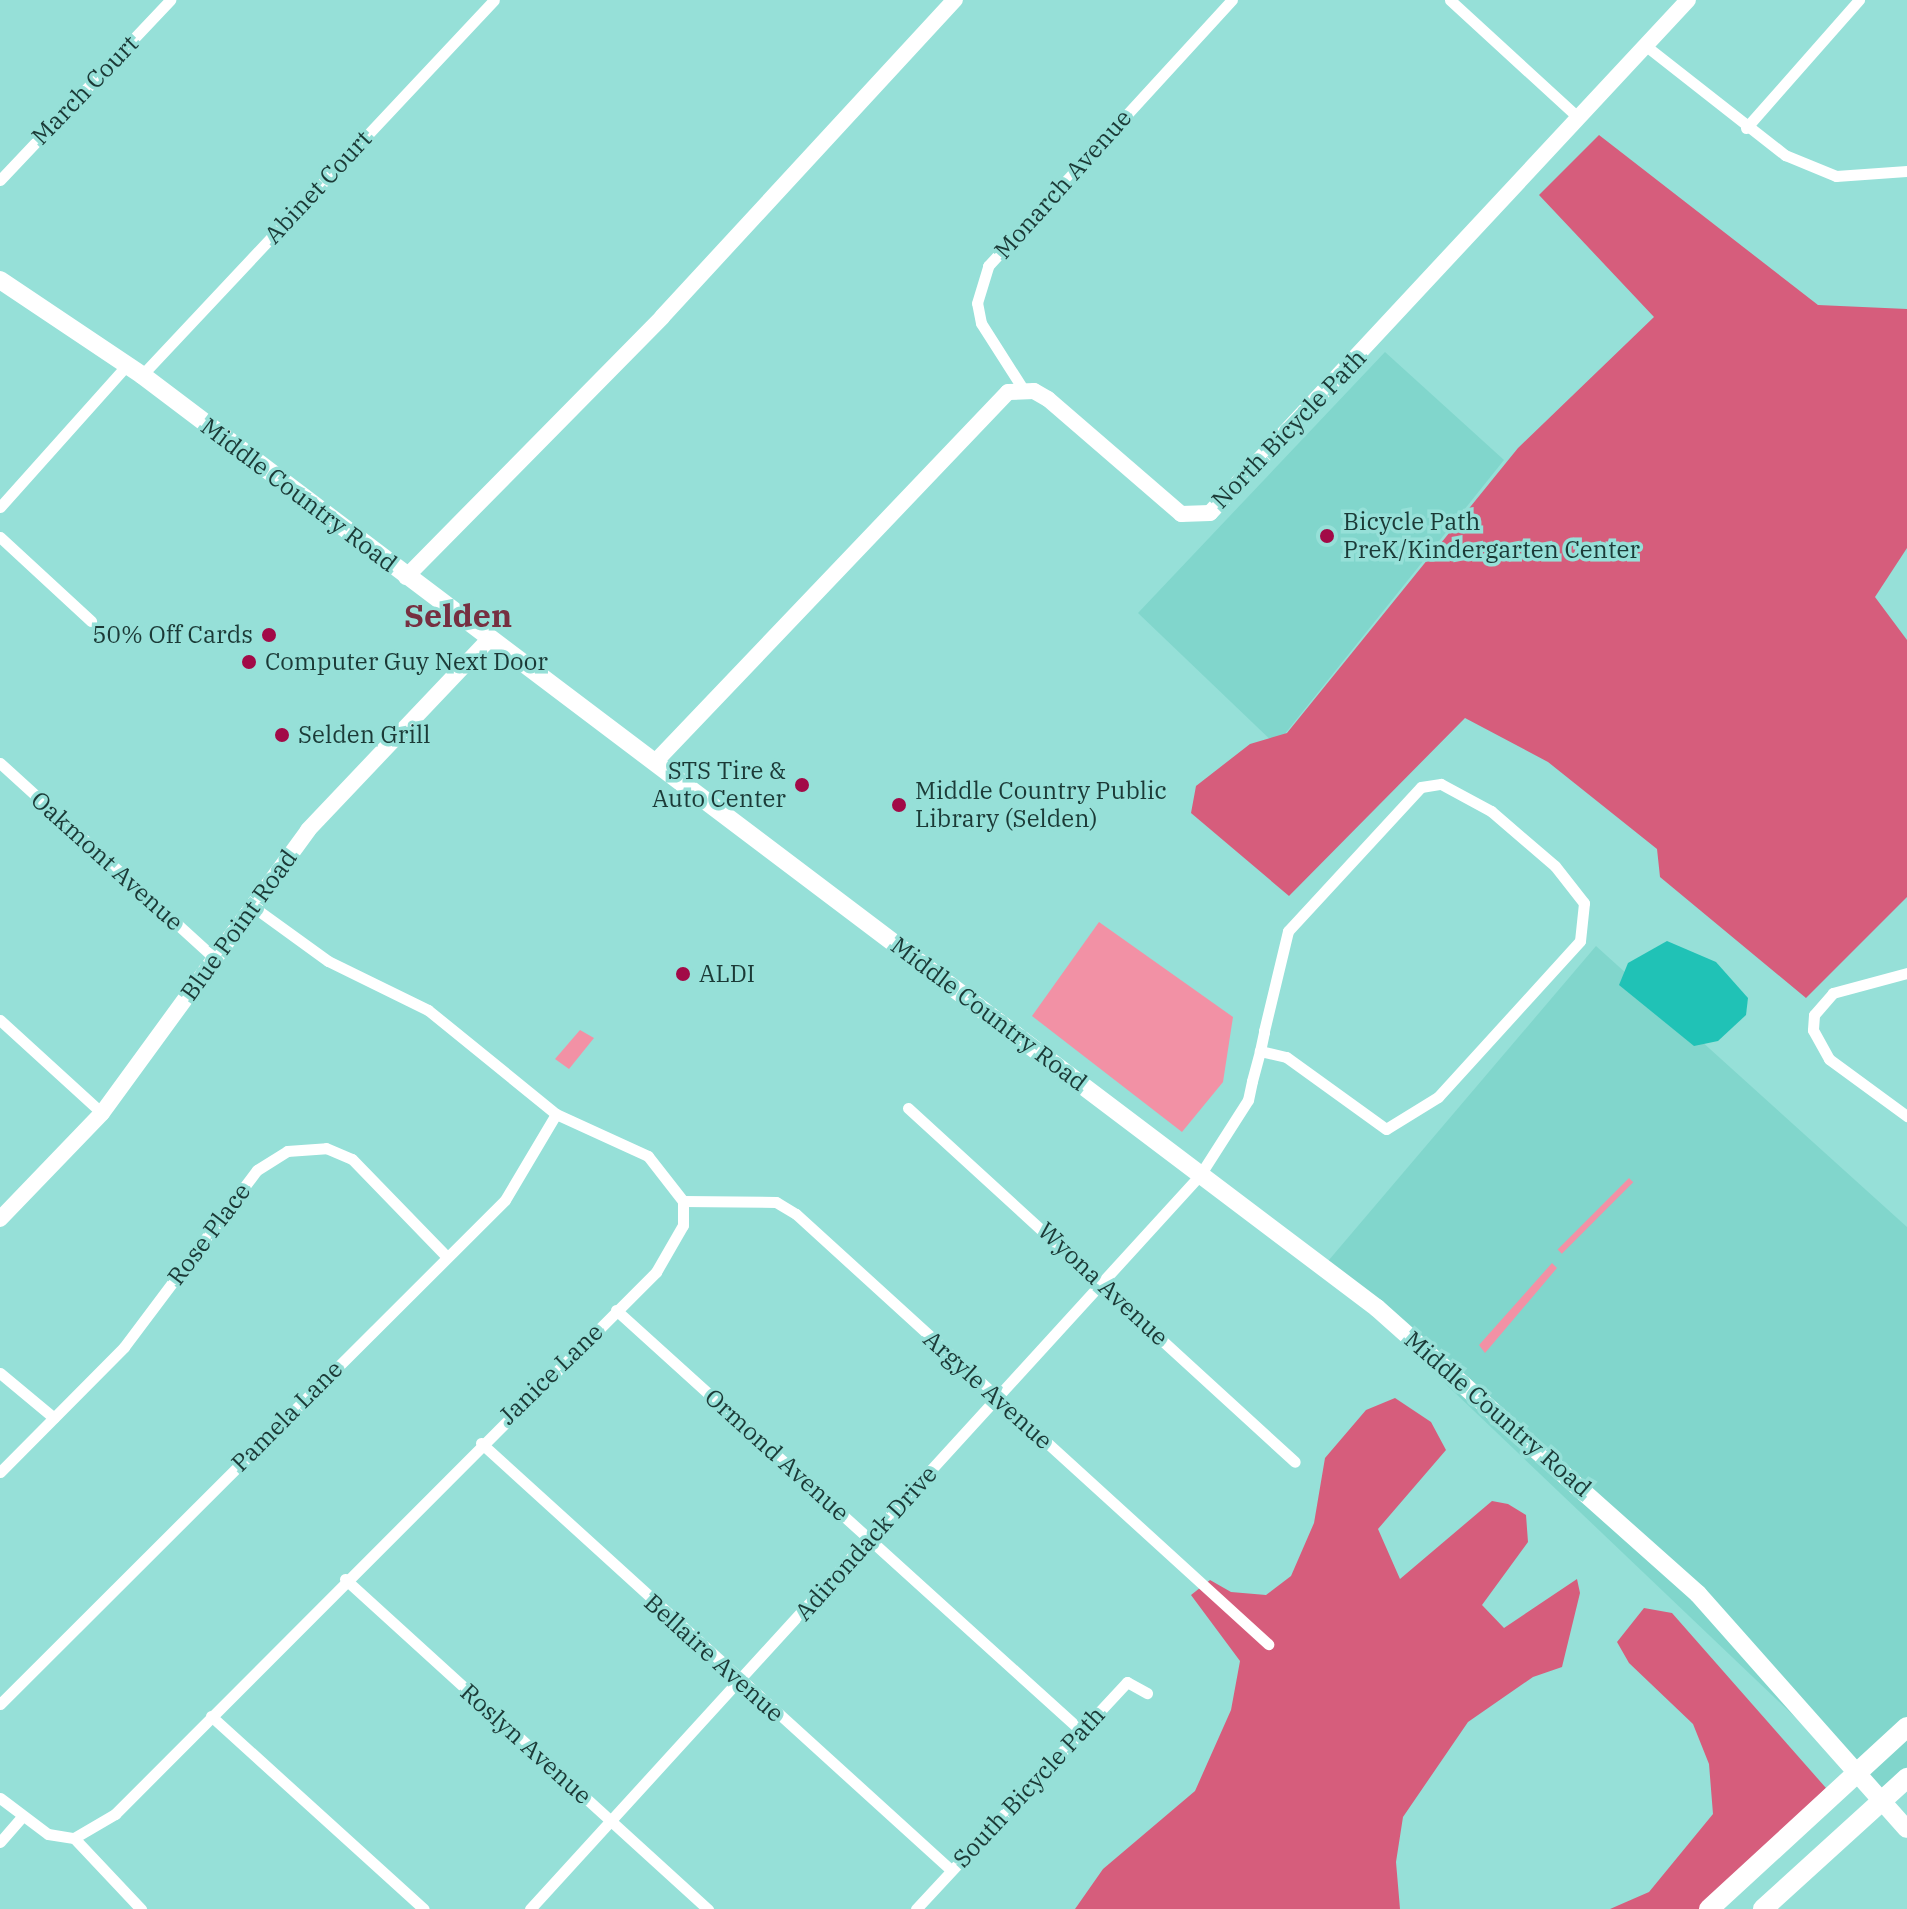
<!DOCTYPE html>
<html>
<head>
<meta charset="utf-8">
<style>
	body { margin:0 }
	#map { position:relative; width:1907px; height:1909px; overflow:hidden; background:#96e0d8; font-family:"IBM Plex Serif",serif }
	div>[style] { position:absolute }
	.built>* { inset:0; background:#81d6cc }
	.green>* { inset:0; background:#f291a5; transform-origin:0 0 }
	.forest>* { inset:0; background:#d65d7c }
	.water>* { inset:0; background:#20c2b6 }
	.street>* { height:11px; margin:-5.5px; padding:0 5.5px; transform-origin:5.5px; border-radius:5.5px; background:#fff }
	.secondary>* { height:16px; margin:-8px; padding:0 8px; transform-origin:8px; border-radius:8px; background:#fff }
	.primary>* { height:18px; margin:-9px; padding:0 9px; transform-origin:9px; border-radius:9px; background:#fff }
	.highway>* { height:20px; margin:-10px; padding:0 10px; transform-origin:10px; border-radius:10px; background:#fff }
	.dots>* { width:22px; height:22px; translate:-50% -50%; box-sizing:border-box; border:4px solid #96e0d8; border-radius:50% }
	span { translate:-50% -50%; white-space:nowrap; text-align:center; line-height:1.15; -webkit-text-stroke:7px #96e0d8; paint-order:stroke }
	.street-label { font-size:24px; color:#1b3a37 }
	.poi-label { font-size:24px; color:#1b3a37 }
	.left { translate:0 -50%; text-align:left }
	.right { translate:-100% -50%; text-align:right }
	.district-label { font-size:32px; color:#763041; font-weight:700 }
</style>
</head>
<body>
<div id="map">
	<div class="built">
		<div style="clip-path:polygon(1385px 352px,1504px 460px,1276px 745px,1138px 613px)"></div>
		<div style="clip-path:polygon(1596px 946px,1907px 1227px,1907px 1778px,1882px 1800px,1323px 1267px)"></div>
	</div>
	<div class="green">
		<div style="clip-path:polygon(1099px 922px,1233px 1017px,1223px 1082px,1182px 1132px,1032px 1016px)"></div>
		<div style="clip-path:polygon(580px 1030px,594px 1038px,569px 1069px,555px 1059px)"></div>
		<div style="left:1629px;top:1178px;width:6px;height:101px;rotate:45deg"></div>
		<div style="clip-path:polygon(1552px 1263px,1557px 1268px,1485px 1353px,1479px 1345px)"></div>
	</div>
	<div class="forest">
		<div style="clip-path:polygon(1599px 135px,1818px 305px,1907px 309px,1907px 548px,1875px 597px,1907px 640px,1907px 897px,1806px 998px,1660px 877px,1657px 849px,1548px 762px,1465px 718px,1289px 896px,1191px 813px,1196px 786px,1250px 744px,1287px 733px,1518px 448px,1654px 317px,1539px 195px)"></div>
		<div style="clip-path:polygon(1395px 1398px,1431px 1422px,1446px 1450px,1378px 1529px,1400px 1579px,1492px 1501px,1508px 1504px,1526px 1515px,1528px 1542px,1482px 1605px,1504px 1628px,1577px 1579px,1580px 1593px,1562px 1667px,1533px 1677px,1468px 1722px,1403px 1817px,1396px 1862px,1400px 1909px,1075px 1909px,1103px 1869px,1195px 1791px,1231px 1710px,1240px 1661px,1191px 1595px,1210px 1580px,1231px 1592px,1266px 1595px,1291px 1576px,1314px 1523px,1325px 1458px,1366px 1410px)"></div>
		<div style="clip-path:polygon(1644px 1608px,1672px 1613px,1826px 1788px,1700px 1909px,1610px 1909px,1649px 1892px,1713px 1814px,1709px 1764px,1693px 1724px,1629px 1663px,1617px 1642px)"></div>
	</div>
	<div class="water">
		<div style="clip-path:polygon(1667px 941px,1716px 962px,1748px 998px,1746px 1015px,1718px 1041px,1694px 1046px,1619px 985px,1628px 963px)"></div>
	</div>
	<div class="street">
		<div style="left:1450px;top:0;width:175px;rotate:42.5deg"></div>
		<div style="left:1646px;top:46px;width:177px;rotate:38.1deg"></div>
		<div style="left:1785px;top:155px;width:55px;rotate:22.4deg"></div>
		<div style="left:1836px;top:176px;width:71px;rotate:-4deg"></div>
		<div style="left:1746px;top:128px;width:171px;rotate:-48.6deg"></div>
		<div style="left:0;top:180px;width:248px;rotate:-46.6deg"></div>
		<div style="left:142px;top:375px;width:514px;rotate:-46.81deg"></div>
		<div style="left:1023px;top:389px;width:78px;rotate:-122.5deg"></div>
		<div style="left:981px;top:323px;width:20px;rotate:-101deg"></div>
		<div style="left:977px;top:303px;width:39px;rotate:-73deg"></div>
		<div style="left:988px;top:266px;width:361px;rotate:-47.5deg"></div>
		<div style="left:0;top:507px;width:191px;rotate:-48.2deg"></div>
		<div style="left:0;top:537px;width:124px;rotate:42.7deg"></div>
		<div style="left:0;top:763px;width:290px;rotate:42.3deg"></div>
		<div style="left:1907px;top:973px;width:77px;rotate:164.9deg"></div>
		<div style="left:1833px;top:993px;width:29px;rotate:131deg"></div>
		<div style="left:1814px;top:1015px;width:15px;rotate:94deg"></div>
		<div style="left:1813px;top:1030px;width:33px;rotate:61deg"></div>
		<div style="left:1829px;top:1059px;width:97px;rotate:36.2deg"></div>
		<div style="left:0;top:1020px;width:138px;rotate:42.4deg"></div>
		<div style="left:908px;top:1108px;width:524px;rotate:42.45deg"></div>
		<div style="left:683px;top:1201px;width:93px;rotate:0.6deg"></div>
		<div style="left:776px;top:1202px;width:23px;rotate:31deg"></div>
		<div style="left:796px;top:1214px;width:639px;rotate:42.33deg"></div>
		<div style="left:616px;top:1310px;width:624px;rotate:42.14deg"></div>
		<div style="left:0;top:1373px;width:70px;rotate:39.8deg"></div>
		<div style="left:481px;top:1443px;width:635px;rotate:42.26deg"></div>
		<div style="left:0;top:1472px;width:176px;rotate:-45.2deg"></div>
		<div style="left:124px;top:1347px;width:221px;rotate:-53.1deg"></div>
		<div style="left:257px;top:1170px;width:36px;rotate:-32deg"></div>
		<div style="left:287px;top:1151px;width:39px;rotate:-4deg"></div>
		<div style="left:326px;top:1148px;width:28px;rotate:23deg"></div>
		<div style="left:352px;top:1159px;width:135px;rotate:45.9deg"></div>
		<div style="left:345px;top:1579px;width:491px;rotate:42.3deg"></div>
		<div style="left:0;top:1704px;width:713px;rotate:-44.94deg"></div>
		<div style="left:505px;top:1200px;width:100px;rotate:-59.3deg"></div>
		<div style="left:211px;top:1716px;width:287px;rotate:42.2deg"></div>
		<div style="left:0;top:1798px;width:60px;rotate:36.9deg"></div>
		<div style="left:48px;top:1834px;width:26px;rotate:9deg"></div>
		<div style="left:74px;top:1838px;width:48px;rotate:-30.3deg"></div>
		<div style="left:115px;top:1814px;width:766px;rotate:-45.05deg"></div>
		<div style="left:656px;top:1272px;width:54px;rotate:-60.1deg"></div>
		<div style="left:683px;top:1225px;width:24px;rotate:-90deg"></div>
		<div style="left:683px;top:1201px;width:57px;rotate:-127.9deg"></div>
		<div style="left:648px;top:1156px;width:101px;rotate:-155.5deg"></div>
		<div style="left:556px;top:1114px;width:165px;rotate:-140.9deg"></div>
		<div style="left:428px;top:1010px;width:111px;rotate:-153.9deg"></div>
		<div style="left:328px;top:961px;width:94px;rotate:-144.1deg"></div>
		<div style="left:74px;top:1838px;width:98px;rotate:46.7deg"></div>
		<div style="left:0;top:1842px;width:32px;rotate:-49deg"></div>
		<div style="left:530px;top:1909px;width:994px;rotate:-47.61deg"></div>
		<div style="left:1200px;top:1175px;width:89px;rotate:-57.4deg"></div>
		<div style="left:1248px;top:1100px;width:19px;rotate:-78deg"></div>
		<div style="left:1252px;top:1081px;width:31px;rotate:-75deg"></div>
		<div style="left:1260px;top:1051px;width:19px;rotate:-78deg"></div>
		<div style="left:1264px;top:1032px;width:1px;rotate:-90deg"></div>
		<div style="left:1264px;top:1031px;width:103px;rotate:-76.5deg"></div>
		<div style="left:1288px;top:931px;width:196px;rotate:-47.3deg"></div>
		<div style="left:1421px;top:787px;width:20px;rotate:-9deg"></div>
		<div style="left:1441px;top:784px;width:57px;rotate:28.4deg"></div>
		<div style="left:1491px;top:811px;width:84px;rotate:40.7deg"></div>
		<div style="left:1555px;top:866px;width:47px;rotate:51.9deg"></div>
		<div style="left:1584px;top:903px;width:38px;rotate:96deg"></div>
		<div style="left:1580px;top:941px;width:211px;rotate:132.3deg"></div>
		<div style="left:1438px;top:1097px;width:61px;rotate:148.4deg"></div>
		<div style="left:1386px;top:1129px;width:123px;rotate:-144.2deg"></div>
		<div style="left:1286px;top:1057px;width:27px;rotate:-167deg"></div>
		<div style="left:916px;top:1909px;width:310px;rotate:-47.1deg"></div>
		<div style="left:1127px;top:1682px;width:23px;rotate:29deg"></div>
	</div>
	<div class="secondary">
		<div style="left:406px;top:577px;width:365px;rotate:-45.4deg"></div>
		<div style="left:662px;top:317px;width:432px;rotate:-47.3deg"></div>
		<div style="left:656px;top:761px;width:510px;rotate:-46.35deg"></div>
		<div style="left:1008px;top:392px;width:26px;rotate:-2deg"></div>
		<div style="left:1034px;top:391px;width:16px;rotate:30deg"></div>
		<div style="left:1048px;top:399px;width:176px;rotate:40.8deg"></div>
		<div style="left:1181px;top:514px;width:29px;rotate:-2deg"></div>
		<div style="left:1210px;top:513px;width:701px;rotate:-47.02deg"></div>
		<div style="left:0;top:1219px;width:147px;rotate:-46.1deg"></div>
		<div style="left:102px;top:1113px;width:350px;rotate:-53.9deg"></div>
		<div style="left:308px;top:830px;width:262px;rotate:-46.5deg"></div>
	</div>
	<div class="primary">
		<div style="left:0;top:280px;width:171px;rotate:33.8deg"></div>
		<div style="left:142px;top:375px;width:1548px;rotate:37.07deg"></div>
		<div style="left:1377px;top:1308px;width:430px;rotate:41.7deg"></div>
		<div style="left:1698px;top:1594px;width:314px;rotate:48.4deg"></div>
	</div>
	<div class="highway">
		<div style="left:1709px;top:1909px;width:269px;rotate:-42.6deg"></div>
		<div style="left:1763px;top:1909px;width:195px;rotate:-42.3deg"></div>
	</div>
	<div class="dots">
		<div style="left:1327px;top:536px;background:#a20a47"></div>
		<div style="left:269px;top:635px;background:#a20a47"></div>
		<div style="left:249px;top:662px;background:#a20a47"></div>
		<div style="left:282px;top:735px;background:#a20a47"></div>
		<div style="left:802px;top:785px;background:#a20a47"></div>
		<div style="left:899px;top:805px;background:#a20a47"></div>
		<div style="left:683px;top:974px;background:#a20a47"></div>
	</div>
	<div class="street-label">
		<span style="left:85px;top:90px;rotate:-46deg">March Court</span>
		<span style="left:1063px;top:184px;rotate:-48deg">Monarch Avenue</span>
		<span style="left:318px;top:187px;rotate:-47deg">Abinet Court</span>
		<span style="left:1289px;top:429px;rotate:-46deg">North Bicycle Path</span>
		<span style="left:299px;top:495px;rotate:37deg">Middle Country Road</span>
		<span style="left:107px;top:861px;rotate:42deg">Oakmont Avenue</span>
		<span style="left:239px;top:925px;rotate:-54deg">Blue Point Road</span>
		<span style="left:989px;top:1014px;rotate:37deg">Middle Country Road</span>
		<span style="left:209px;top:1234px;rotate:-53deg">Rose Place</span>
		<span style="left:1103px;top:1284px;rotate:43deg">Wyona Avenue</span>
		<span style="left:551px;top:1374px;rotate:-44deg">Janice Lane</span>
		<span style="left:988px;top:1390px;rotate:42deg">Argyle Avenue</span>
		<span style="left:1498px;top:1414px;rotate:41deg">Middle Country Road</span>
		<span style="left:287px;top:1416px;rotate:-45deg">Pamela Lane</span>
		<span style="left:777px;top:1455px;rotate:42deg">Ormond Avenue</span>
		<span style="left:866px;top:1543px;rotate:-48deg">Adirondack Drive</span>
		<span style="left:714px;top:1658px;rotate:42deg">Bellaire Avenue</span>
		<span style="left:526px;top:1744px;rotate:42deg">Roslyn Avenue</span>
		<span style="left:1029px;top:1787px;rotate:-47deg">South Bicycle Path</span>
	</div>
	<div class="poi-label">
		<span class="left" style="left:1343px;top:536px">Bicycle Path<br>PreK/Kindergarten Center</span>
		<span class="right" style="left:253px;top:635px">50% Off Cards</span>
		<span class="left" style="left:265px;top:662px">Computer Guy Next Door</span>
		<span class="left" style="left:298px;top:735px">Selden Grill</span>
		<span class="right" style="left:786px;top:785px">STS Tire &amp;<br>Auto Center</span>
		<span class="left" style="left:915px;top:805px">Middle Country Public<br>Library (Selden)</span>
		<span class="left" style="left:699px;top:974px">ALDI</span>
	</div>
	<div class="district-label">
		<span style="left:458px;top:615px">Selden</span>
	</div>
</div>
</body>
</html>
